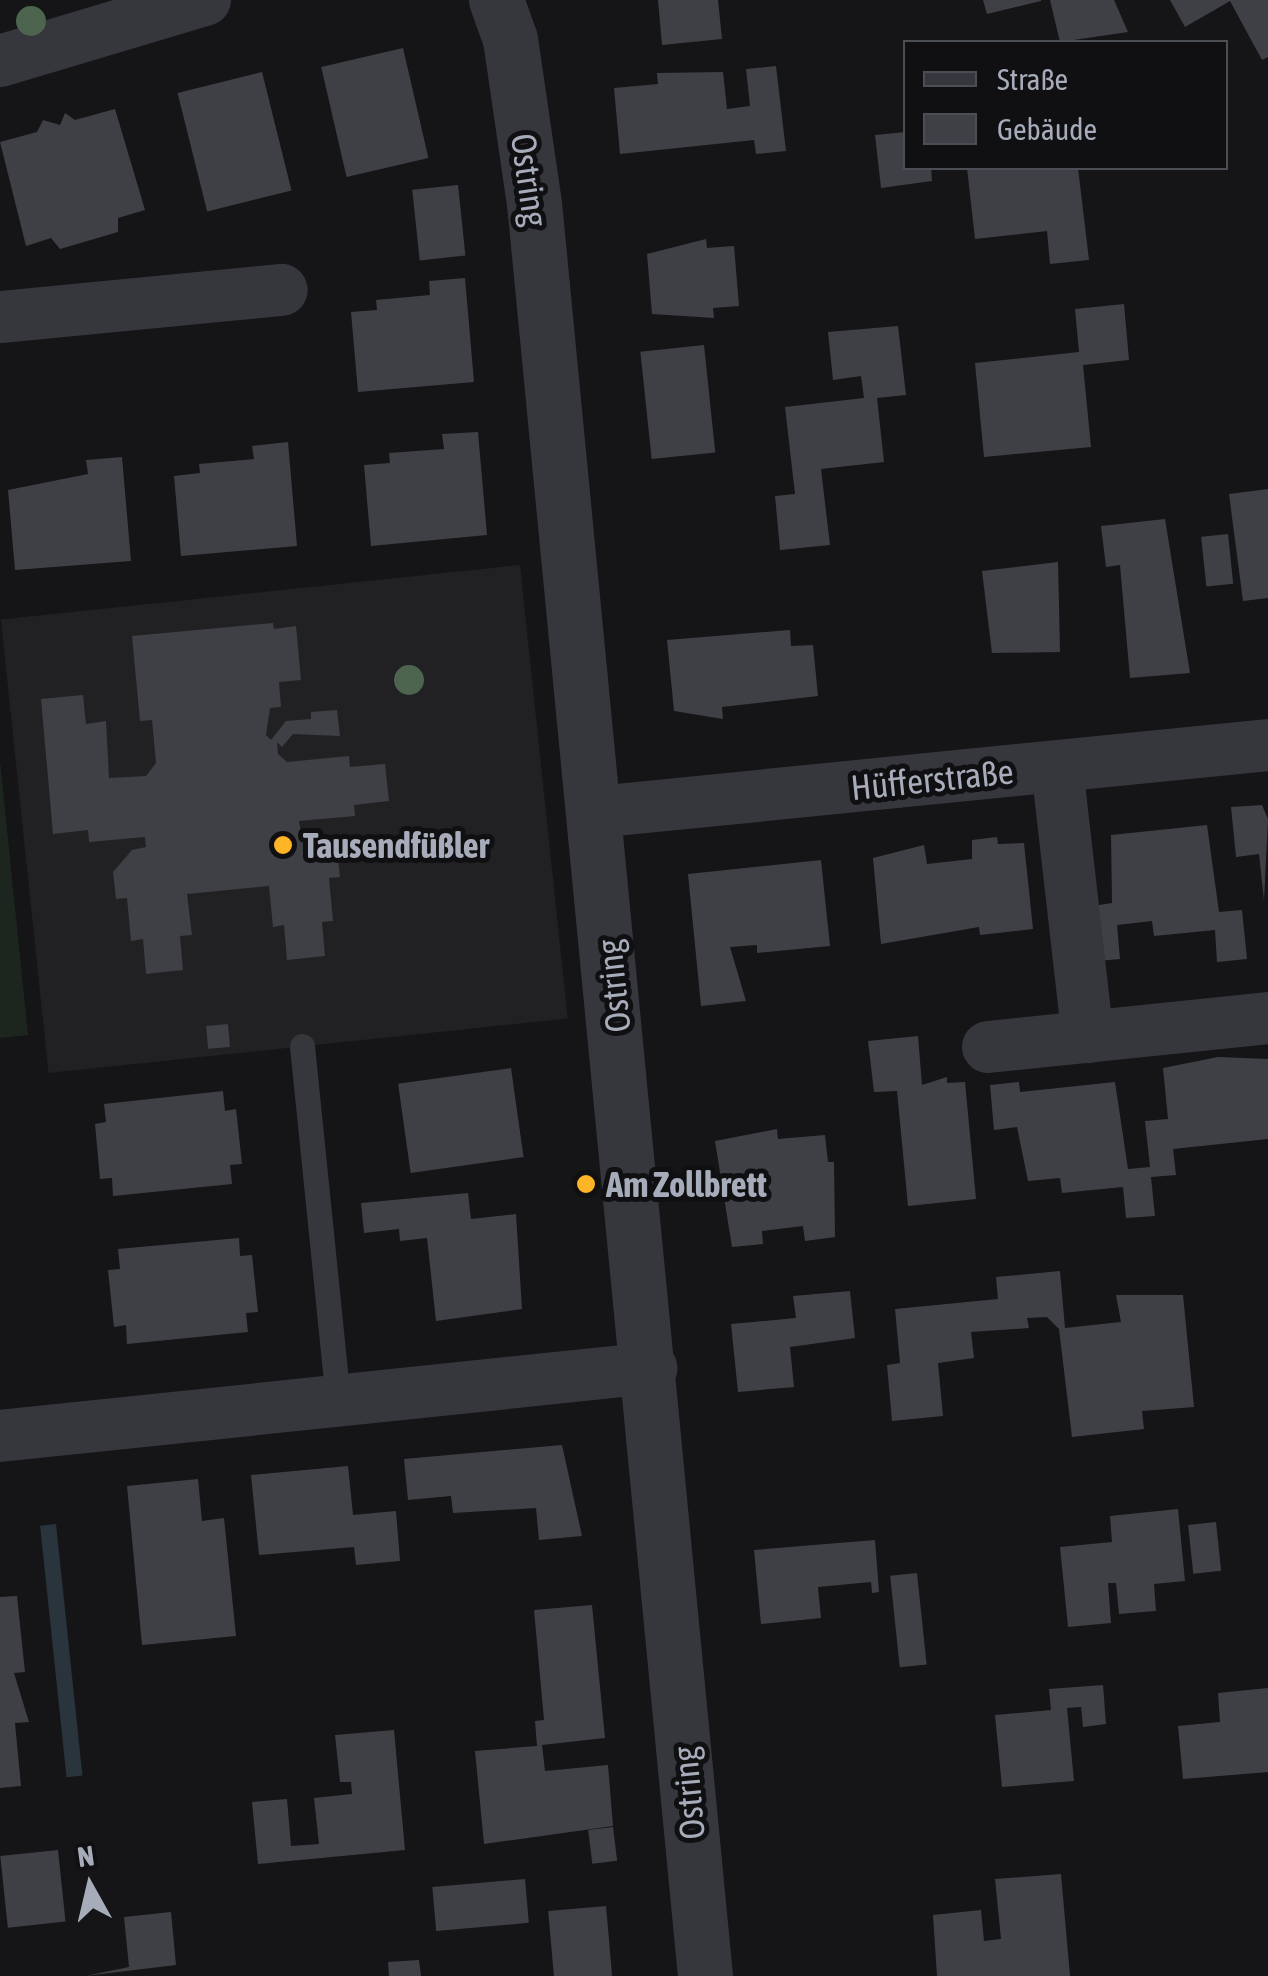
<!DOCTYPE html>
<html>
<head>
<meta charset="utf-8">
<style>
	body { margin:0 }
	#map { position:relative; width:1268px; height:1976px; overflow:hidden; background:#151517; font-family:"Asap Condensed",sans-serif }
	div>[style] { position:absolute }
	.built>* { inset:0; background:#212124; transform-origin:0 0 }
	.green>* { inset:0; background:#1d261e }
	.water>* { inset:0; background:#2a343c; transform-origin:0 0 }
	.building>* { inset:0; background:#3f4045; transform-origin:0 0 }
	.service>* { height:25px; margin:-12.5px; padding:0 12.5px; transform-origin:12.5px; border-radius:12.5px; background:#36373d }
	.minor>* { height:52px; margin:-26px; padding:0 26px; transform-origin:26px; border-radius:26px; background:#36373d }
	.tertiary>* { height:55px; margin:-27.5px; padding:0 27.5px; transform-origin:27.5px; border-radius:27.5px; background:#36373d }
	.trees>* { width:30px; height:30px; margin:-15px; border-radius:50%; background:#4d644f }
	.dots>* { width:28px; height:28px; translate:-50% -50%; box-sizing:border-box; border:5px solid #101012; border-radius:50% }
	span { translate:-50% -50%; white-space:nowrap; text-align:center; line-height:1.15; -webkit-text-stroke:10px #101012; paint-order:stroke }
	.street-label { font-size:35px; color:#a6acb9 }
	.poi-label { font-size:35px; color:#a6acb9; font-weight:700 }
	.left { translate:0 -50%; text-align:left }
	.legend { position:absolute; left:903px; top:40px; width:325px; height:130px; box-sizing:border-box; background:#101012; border:2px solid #4c4e55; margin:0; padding:12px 18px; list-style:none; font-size:30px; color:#a6acb9 }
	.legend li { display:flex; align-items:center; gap:20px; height:50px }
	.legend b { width:50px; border:2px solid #4c4e55 }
	.north { position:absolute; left:40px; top:1836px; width:100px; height:100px; -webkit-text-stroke:8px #101012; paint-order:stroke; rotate:352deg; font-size:28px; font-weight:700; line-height:40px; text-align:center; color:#a6acb9 }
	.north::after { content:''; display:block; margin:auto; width:35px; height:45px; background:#a6acb9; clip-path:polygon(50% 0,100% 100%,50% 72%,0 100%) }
</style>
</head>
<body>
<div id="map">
	<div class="built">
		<div style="left:520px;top:565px;width:456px;height:522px;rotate:84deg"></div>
	</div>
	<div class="green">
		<div style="clip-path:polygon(0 761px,28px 1035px,0 1038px)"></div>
	</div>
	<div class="water">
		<div style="left:56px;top:1524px;width:253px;height:16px;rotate:84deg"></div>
	</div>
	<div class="building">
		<div style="clip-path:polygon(658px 0,718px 0,722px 39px,662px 45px)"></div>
		<div style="clip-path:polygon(983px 0,1041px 0,1041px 1px,987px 14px)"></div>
		<div style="clip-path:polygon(1050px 0,1114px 0,1128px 32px,1060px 42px)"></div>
		<div style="clip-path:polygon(1170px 0,1268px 0,1268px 57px,1262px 60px,1230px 1px,1185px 27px)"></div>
		<div style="left:403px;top:48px;width:113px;height:84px;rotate:77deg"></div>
		<div style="clip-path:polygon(776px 66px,786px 151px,756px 154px,754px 140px,620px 154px,614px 88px,658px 84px,657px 73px,723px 72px,727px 109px,750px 106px,746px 69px)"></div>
		<div style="left:262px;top:72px;width:122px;height:87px;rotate:76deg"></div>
		<div style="clip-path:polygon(115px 109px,145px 210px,118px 218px,118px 232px,60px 249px,51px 238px,26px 246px,0 142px,37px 132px,43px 120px,60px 125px,65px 113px,75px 120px)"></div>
		<div style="clip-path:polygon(906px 132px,906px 168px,931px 168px,932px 181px,881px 188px,875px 135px)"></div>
		<div style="clip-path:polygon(967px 168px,1078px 168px,1089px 260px,1050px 264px,1047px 231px,975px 239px)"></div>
		<div style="left:458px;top:185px;width:71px;height:46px;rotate:84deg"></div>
		<div style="clip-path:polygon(706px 239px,707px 248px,734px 246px,739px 306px,713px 308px,714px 318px,652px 314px,647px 254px)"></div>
		<div style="clip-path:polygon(465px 278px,474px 382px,358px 392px,351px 312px,377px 310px,376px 300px,430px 295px,429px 281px)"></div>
		<div style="clip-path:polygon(1124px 304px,1129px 360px,1083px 365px,1091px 447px,984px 457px,975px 363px,1079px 352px,1075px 309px)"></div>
		<div style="clip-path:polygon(898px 326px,906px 395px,877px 398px,884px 462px,821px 469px,830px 545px,780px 550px,775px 496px,795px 494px,785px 407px,864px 398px,861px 376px,833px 380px,828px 332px)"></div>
		<div style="left:704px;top:345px;width:108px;height:64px;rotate:84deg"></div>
		<div style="clip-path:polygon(478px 432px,487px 535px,371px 546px,364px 465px,390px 463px,389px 453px,444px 449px,442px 434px)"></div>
		<div style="clip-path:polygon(288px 442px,297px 546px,181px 556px,174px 476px,200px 473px,199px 464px,254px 459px,252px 446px)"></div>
		<div style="clip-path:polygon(122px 457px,131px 561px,15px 570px,8px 490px,88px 474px,86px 460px)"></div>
		<div style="clip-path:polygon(1268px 489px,1268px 598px,1243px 601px,1229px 494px)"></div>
		<div style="clip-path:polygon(1165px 519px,1190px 673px,1130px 678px,1120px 565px,1106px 567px,1101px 526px)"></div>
		<div style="left:1228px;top:534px;width:50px;height:27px;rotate:84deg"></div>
		<div style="clip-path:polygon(1058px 562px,1060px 652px,992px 653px,982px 571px)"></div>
		<div style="clip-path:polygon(273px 623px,274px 629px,296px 626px,301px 680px,279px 682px,281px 707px,270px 708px,266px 735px,271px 740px,286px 721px,311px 719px,311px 712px,337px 710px,340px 736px,293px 734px,282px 747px,277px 742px,278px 754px,287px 762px,349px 756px,350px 767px,385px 764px,389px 801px,354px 805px,355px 816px,299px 821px,301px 833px,315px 831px,337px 850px,340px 877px,329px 878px,333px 921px,322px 922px,325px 956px,287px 960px,284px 925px,273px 927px,269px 886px,187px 894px,192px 935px,180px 936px,183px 970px,146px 974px,143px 939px,131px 941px,127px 898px,116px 899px,113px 872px,132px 850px,146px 847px,145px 837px,89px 842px,88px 830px,53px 834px,41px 699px,83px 695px,86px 724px,106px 721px,109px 778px,146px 776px,156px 763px,152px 720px,140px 721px,132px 636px)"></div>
		<div style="clip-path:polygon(790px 630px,791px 646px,813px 645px,818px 696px,722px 707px,723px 719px,674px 711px,667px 640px)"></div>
		<div style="clip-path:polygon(1262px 805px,1268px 819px,1264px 901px,1259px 854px,1236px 857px,1231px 807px)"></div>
		<div style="clip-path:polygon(1207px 825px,1219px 912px,1242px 910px,1247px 959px,1217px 962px,1215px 930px,1154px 936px,1152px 921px,1117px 925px,1120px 959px,1098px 961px,1093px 906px,1112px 903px,1111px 835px)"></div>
		<div style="clip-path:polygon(997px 837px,998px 844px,1024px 843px,1033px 929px,980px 935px,979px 927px,881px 944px,873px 858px,924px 845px,927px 864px,972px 859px,972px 840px)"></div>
		<div style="clip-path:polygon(821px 860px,830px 946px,757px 953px,757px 945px,730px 947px,746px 1001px,701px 1006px,688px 874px)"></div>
		<div style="left:228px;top:1024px;width:23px;height:22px;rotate:85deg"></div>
		<div style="clip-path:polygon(918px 1036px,922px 1085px,947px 1077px,947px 1083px,965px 1082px,976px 1199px,908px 1206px,897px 1091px,874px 1092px,868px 1041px)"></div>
		<div style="clip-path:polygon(1218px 1057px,1268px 1059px,1268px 1139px,1173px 1149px,1176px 1175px,1151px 1177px,1155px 1216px,1126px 1218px,1123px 1187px,1062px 1193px,1060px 1178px,1028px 1181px,1017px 1127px,994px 1130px,990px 1085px,1019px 1082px,1020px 1092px,1115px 1082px,1128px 1169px,1150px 1167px,1145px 1121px,1168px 1119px,1163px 1068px)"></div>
		<div style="left:511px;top:1068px;width:90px;height:114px;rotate:82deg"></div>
		<div style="clip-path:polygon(223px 1091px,225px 1111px,236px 1109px,242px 1164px,230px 1165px,232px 1184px,113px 1196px,112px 1178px,100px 1179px,95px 1124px,106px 1122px,104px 1104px)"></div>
		<div style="clip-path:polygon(777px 1129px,778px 1139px,825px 1135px,828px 1162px,834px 1162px,835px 1237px,805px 1241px,803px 1226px,762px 1231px,763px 1244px,732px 1247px,715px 1141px)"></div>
		<div style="clip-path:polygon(468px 1193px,471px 1219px,516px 1214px,522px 1309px,436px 1321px,427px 1238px,400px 1241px,399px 1229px,364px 1233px,361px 1203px)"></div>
		<div style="clip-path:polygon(239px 1238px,240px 1256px,252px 1255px,258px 1312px,246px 1313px,248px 1332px,127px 1344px,126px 1325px,114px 1327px,108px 1270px,120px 1269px,118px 1249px)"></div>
		<div style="clip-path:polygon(1060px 1271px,1065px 1328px,1121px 1322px,1116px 1295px,1183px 1295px,1194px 1407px,1142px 1411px,1144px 1429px,1072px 1437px,1059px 1329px,1047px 1317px,1027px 1318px,1029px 1328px,971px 1332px,974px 1358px,938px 1363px,943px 1416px,892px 1421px,887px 1365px,900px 1363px,895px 1309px,998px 1299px,996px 1277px)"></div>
		<div style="clip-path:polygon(850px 1291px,855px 1338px,790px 1347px,794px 1387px,738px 1392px,731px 1324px,796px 1318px,793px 1296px)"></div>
		<div style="clip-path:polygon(562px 1445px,582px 1536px,539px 1540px,536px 1508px,453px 1513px,451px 1496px,408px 1500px,404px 1459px)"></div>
		<div style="clip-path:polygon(348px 1466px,353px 1515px,396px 1511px,400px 1561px,356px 1565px,354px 1547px,259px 1555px,251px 1475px)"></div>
		<div style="clip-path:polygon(198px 1479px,202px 1521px,224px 1518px,236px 1636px,142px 1645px,127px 1486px)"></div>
		<div style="clip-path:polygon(1178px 1509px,1185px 1581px,1154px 1584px,1156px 1611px,1119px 1614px,1116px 1583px,1108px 1583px,1111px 1623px,1068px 1627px,1060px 1547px,1112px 1542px,1110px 1516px)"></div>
		<div style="left:1216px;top:1522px;width:49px;height:28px;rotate:84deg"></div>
		<div style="clip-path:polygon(875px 1540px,879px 1592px,872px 1593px,871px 1582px,818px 1587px,821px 1618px,761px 1624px,754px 1550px)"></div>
		<div style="left:917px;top:1573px;width:92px;height:27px;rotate:84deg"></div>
		<div style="clip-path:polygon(17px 1596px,25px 1672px,14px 1673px,29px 1722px,15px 1723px,21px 1786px,0 1788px,0 1597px)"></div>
		<div style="clip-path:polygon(592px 1605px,605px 1738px,542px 1745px,545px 1771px,608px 1765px,613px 1826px,484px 1844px,475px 1751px,537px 1746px,535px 1721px,544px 1720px,534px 1610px)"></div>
		<div style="clip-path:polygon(1103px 1685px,1106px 1724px,1083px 1727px,1081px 1707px,1067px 1708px,1074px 1781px,1002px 1787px,995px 1715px,1051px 1710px,1049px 1689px)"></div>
		<div style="clip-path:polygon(1268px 1688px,1268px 1772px,1183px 1779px,1178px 1726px,1220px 1722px,1218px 1693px)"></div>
		<div style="clip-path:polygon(394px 1730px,405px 1850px,258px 1864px,252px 1802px,287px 1799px,291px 1846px,319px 1844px,314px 1798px,352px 1794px,351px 1782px,340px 1782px,335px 1735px)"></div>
		<div style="left:613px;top:1827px;width:34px;height:25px;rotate:83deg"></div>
		<div style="left:58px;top:1850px;width:72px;height:58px;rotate:84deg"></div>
		<div style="clip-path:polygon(1061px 1874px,1070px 1976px,937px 1976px,933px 1915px,981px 1910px,984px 1941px,1001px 1939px,995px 1879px)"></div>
		<div style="left:525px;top:1879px;width:44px;height:93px;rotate:85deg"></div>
		<div style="left:606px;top:1906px;width:70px;height:58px;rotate:85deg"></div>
		<div style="clip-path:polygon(171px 1912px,176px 1965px,85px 1976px,129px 1967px,124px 1917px)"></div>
		<div style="clip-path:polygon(419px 1960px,421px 1976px,389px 1976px,388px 1962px)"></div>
	</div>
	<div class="service">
		<div style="left:302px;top:1046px;width:358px;rotate:84.2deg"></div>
	</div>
	<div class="minor">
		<div style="left:0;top:61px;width:214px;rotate:-16.6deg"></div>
		<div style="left:0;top:317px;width:283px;rotate:-5.5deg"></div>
		<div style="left:1057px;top:767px;width:272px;rotate:83.5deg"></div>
		<div style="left:596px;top:812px;width:675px;rotate:-5.69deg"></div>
		<div style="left:988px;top:1047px;width:281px;rotate:-5.9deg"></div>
		<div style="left:0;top:1436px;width:655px;rotate:-5.96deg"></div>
	</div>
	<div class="tertiary">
		<div style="left:496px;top:0;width:41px;rotate:70.3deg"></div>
		<div style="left:510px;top:39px;width:166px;rotate:81.7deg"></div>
		<div style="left:534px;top:203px;width:1781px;rotate:84.49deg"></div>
	</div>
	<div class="trees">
		<div style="left:31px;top:21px"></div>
		<div style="left:409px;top:680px"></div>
	</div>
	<div class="dots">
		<div style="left:283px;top:845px;background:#ffb425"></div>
		<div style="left:586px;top:1184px;background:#ffb425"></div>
	</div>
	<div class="street-label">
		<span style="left:530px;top:180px;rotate:82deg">Ostring</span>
		<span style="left:932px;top:779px;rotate:-6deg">Hüfferstraße</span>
		<span style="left:613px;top:986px;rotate:-96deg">Ostring</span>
		<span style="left:688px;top:1793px;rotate:-95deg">Ostring</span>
	</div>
	<div class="poi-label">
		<span class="left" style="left:303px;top:845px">Tausendfüßler</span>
		<span class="left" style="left:606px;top:1184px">Am Zollbrett</span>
	</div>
	<ul class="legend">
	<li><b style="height:12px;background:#36373d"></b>Straße</li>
	<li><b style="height:28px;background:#3f4045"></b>Gebäude</li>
	</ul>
	<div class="north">N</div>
</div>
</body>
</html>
